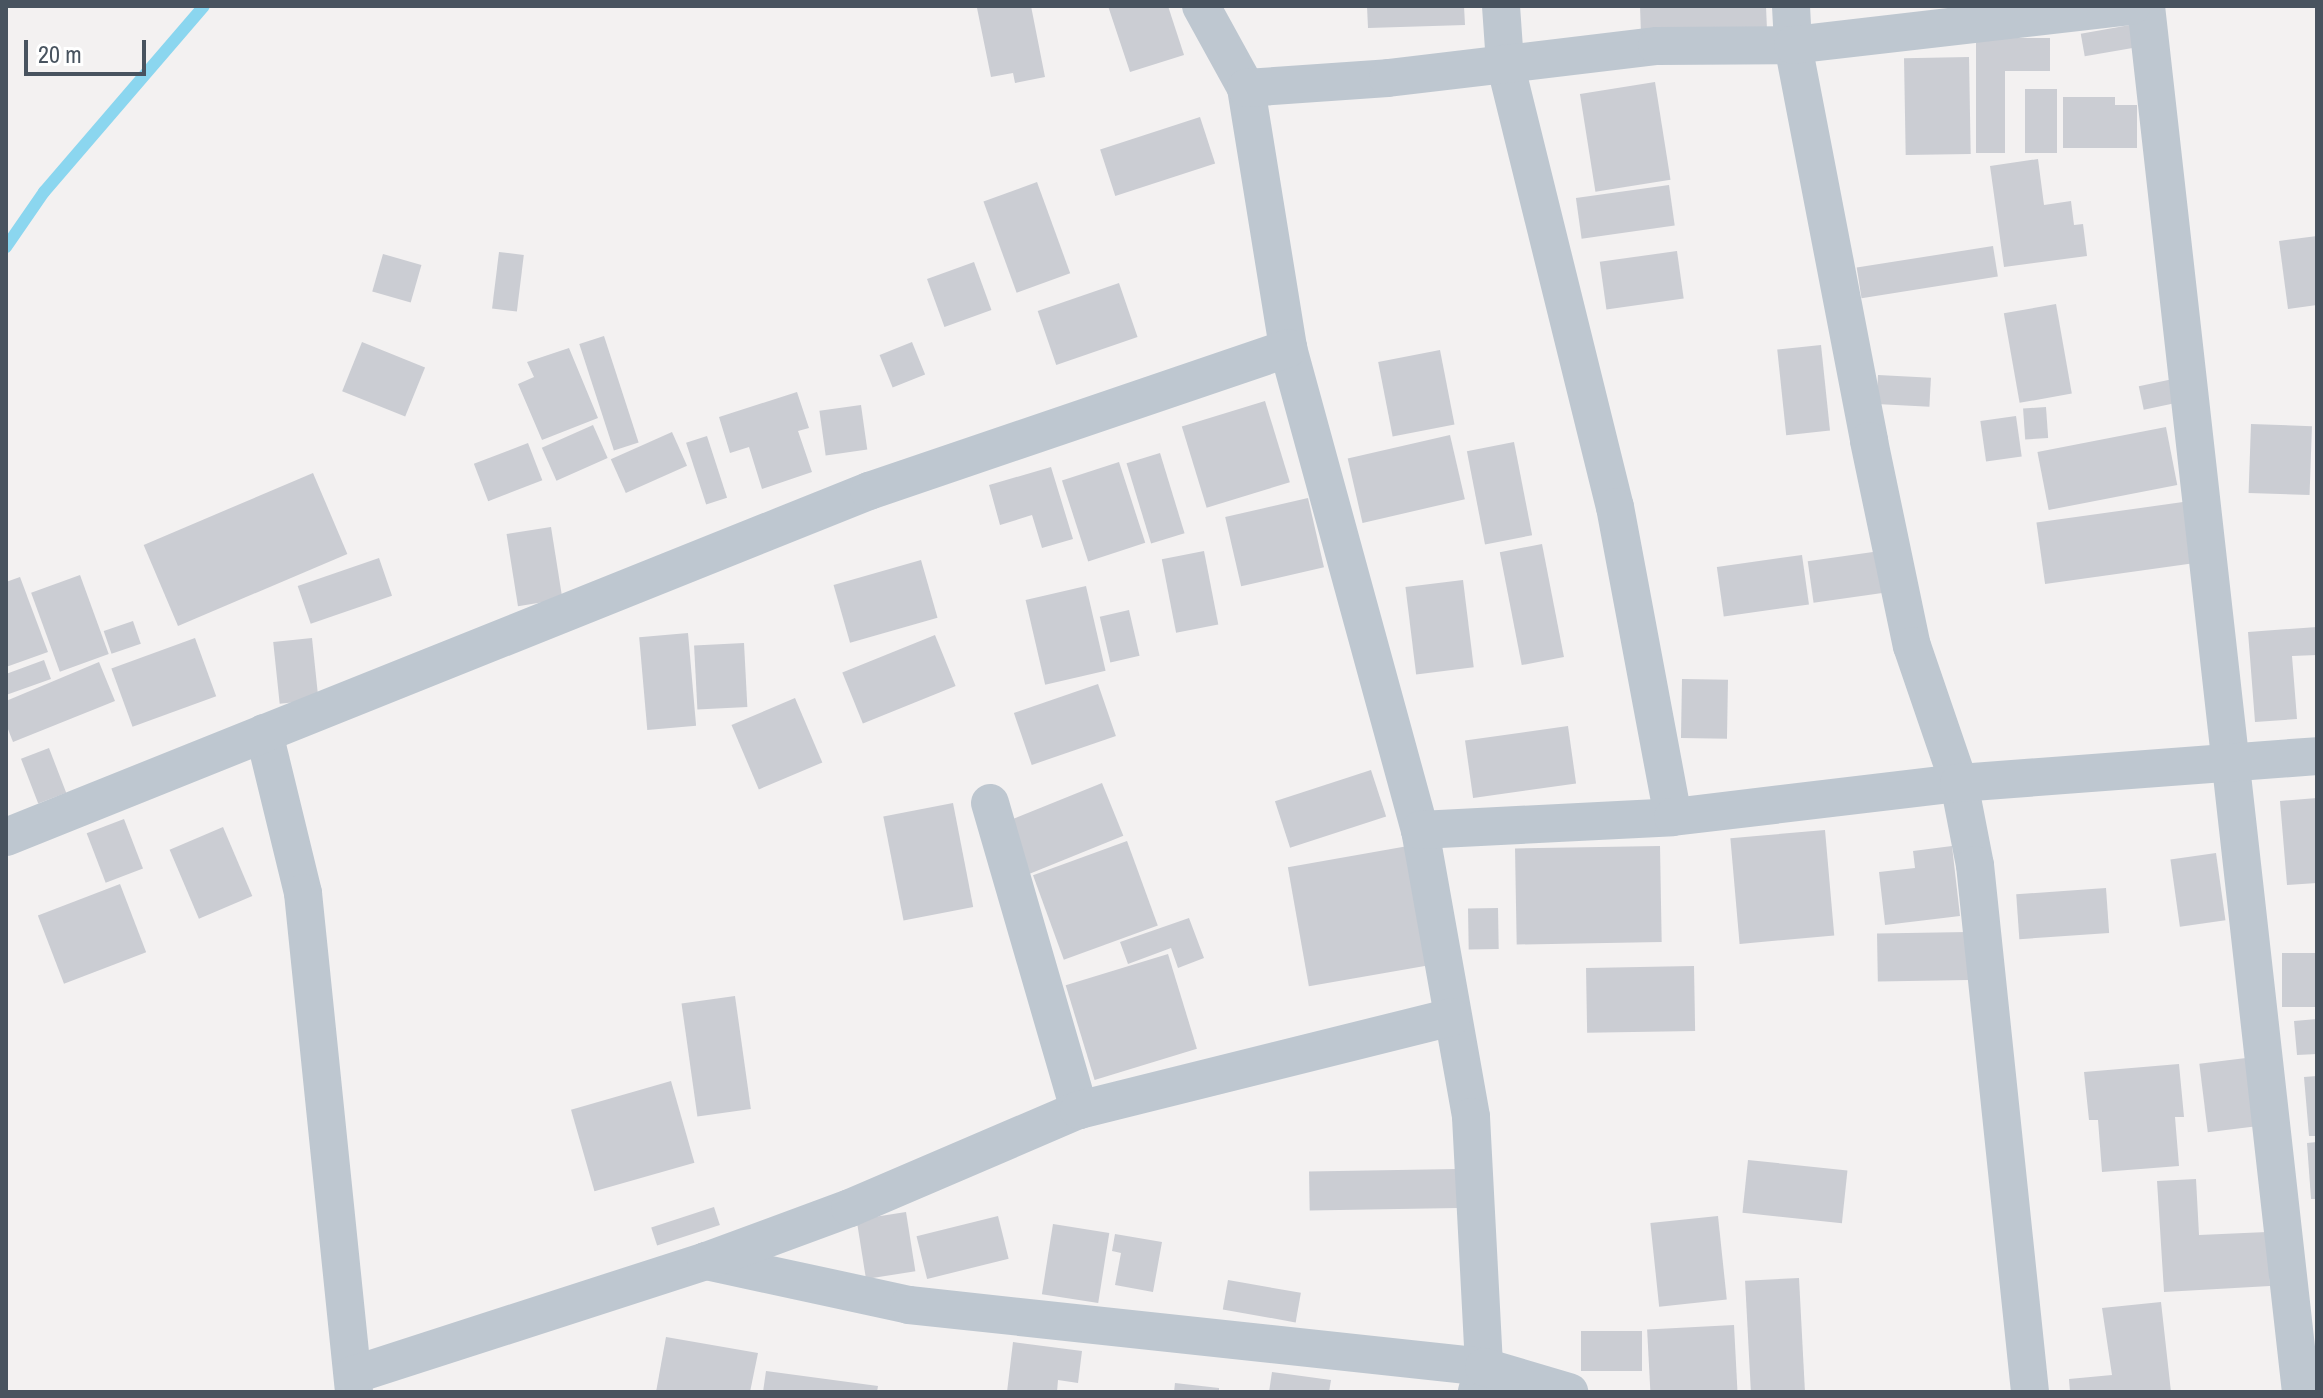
<!DOCTYPE html>
<html>
<head>
<meta charset="utf-8">
<style>
	body { margin:0 }
	#map { position:relative; width:2323px; height:1398px; overflow:hidden; background:#f3f1f1; font-family:"Archivo Narrow",sans-serif }
	div>[style] { position:absolute }
	.stream>* { height:12px; margin:-6px; padding:0 6px; transform-origin:6px; border-radius:6px; background:#8bd6ef }
	.building>* { inset:0; background:#cbcdd3; transform-origin:0 0 }
	.minor>* { height:38px; margin:-19px; padding:0 19px; transform-origin:19px; border-radius:19px; background:#bec7d0 }
	span { translate:-50% -50%; white-space:nowrap; text-align:center; line-height:1.15; -webkit-text-stroke:6px #fff; paint-order:stroke }
	.frame { position:absolute; inset:0; border:8px solid #48535f; pointer-events:none }
	.scale { position:absolute; left:24px; top:40px; width:122px; height:36px; box-sizing:border-box; border:4px solid #48535f; border-top:0; padding-left:10px; font-size:24px; line-height:28px; white-space:nowrap; color:#48535f; -webkit-text-stroke:6px #fff; paint-order:stroke }
</style>
</head>
<body>
<div id="map">
	<div class="stream">
		<div style="left:6px;top:247px;width:67px;rotate:-55.4deg"></div>
		<div style="left:44px;top:192px;width:245px;rotate:-49.3deg"></div>
	</div>
	<div class="building">
		<div style="clip-path:polygon(1031px 6px,1045px 77px,1015px 83px,1013px 73px,991px 77px,977px 8px)"></div>
		<div style="clip-path:polygon(1108px 6px,1168px 6px,1184px 55px,1130px 72px)"></div>
		<div style="clip-path:polygon(1367px 6px,1464px 6px,1465px 25px,1368px 28px)"></div>
		<div style="clip-path:polygon(1640px 6px,1766px 6px,1767px 30px,1641px 34px)"></div>
		<div style="left:2130px;top:25px;width:23px;height:50px;rotate:80deg"></div>
		<div style="clip-path:polygon(1976px 38px,2050px 38px,2050px 71px,2005px 71px,2005px 153px,1976px 153px)"></div>
		<div style="left:1969px;top:57px;width:97px;height:65px;rotate:89deg"></div>
		<div style="left:1655px;top:82px;width:99px;height:76px;rotate:81deg"></div>
		<div style="left:2025px;top:89px;width:32px;height:64px"></div>
		<div style="clip-path:polygon(2063px 97px,2115px 97px,2115px 105px,2137px 105px,2137px 148px,2063px 148px)"></div>
		<div style="left:1200px;top:117px;width:49px;height:105px;rotate:72deg"></div>
		<div style="clip-path:polygon(2038px 159px,2044px 205px,2071px 201px,2074px 225px,2083px 224px,2087px 256px,2004px 267px,1990px 166px)"></div>
		<div style="left:1037px;top:182px;width:97px;height:57px;rotate:70deg"></div>
		<div style="left:1669px;top:185px;width:41px;height:94px;rotate:82deg"></div>
		<div style="clip-path:polygon(2317px 236px,2317px 305px,2288px 309px,2279px 241px)"></div>
		<div style="left:1993px;top:246px;width:31px;height:138px;rotate:81deg"></div>
		<div style="left:1677px;top:251px;width:48px;height:78px;rotate:82deg"></div>
		<div style="left:499px;top:252px;width:25px;height:57px;rotate:7deg"></div>
		<div style="left:383px;top:254px;width:40px;height:39px;rotate:16deg"></div>
		<div style="left:974px;top:262px;width:51px;height:50px;rotate:70deg"></div>
		<div style="left:1119px;top:283px;width:57px;height:86px;rotate:71deg"></div>
		<div style="left:2056px;top:304px;width:91px;height:53px;rotate:80deg"></div>
		<div style="left:604px;top:336px;width:112px;height:26px;rotate:72deg"></div>
		<div style="left:362px;top:342px;width:68px;height:53px;rotate:22deg"></div>
		<div style="left:912px;top:342px;width:35px;height:35px;rotate:68deg"></div>
		<div style="left:1821px;top:345px;width:86px;height:44px;rotate:84deg"></div>
		<div style="clip-path:polygon(569px 348px,598px 418px,542px 440px,518px 384px,534px 377px,527px 362px)"></div>
		<div style="left:1440px;top:350px;width:76px;height:63px;rotate:79deg"></div>
		<div style="left:1878px;top:375px;width:53px;height:29px;rotate:3deg"></div>
		<div style="left:2173px;top:379px;width:24px;height:35px;rotate:78deg"></div>
		<div style="clip-path:polygon(797px 392px,809px 428px,798px 431px,812px 472px,762px 489px,749px 447px,730px 453px,719px 417px)"></div>
		<div style="left:1265px;top:401px;width:85px;height:87px;rotate:73deg"></div>
		<div style="left:861px;top:405px;width:45px;height:42px;rotate:82deg"></div>
		<div style="left:2046px;top:407px;width:31px;height:23px;rotate:86deg"></div>
		<div style="left:2016px;top:416px;width:41px;height:36px;rotate:82deg"></div>
		<div style="left:2251px;top:424px;width:61px;height:69px;rotate:2deg"></div>
		<div style="left:593px;top:425px;width:36px;height:56px;rotate:66deg"></div>
		<div style="left:2166px;top:427px;width:59px;height:131px;rotate:79deg"></div>
		<div style="left:672px;top:432px;width:37px;height:67px;rotate:66deg"></div>
		<div style="left:1450px;top:435px;width:66px;height:105px;rotate:77deg"></div>
		<div style="left:707px;top:436px;width:65px;height:22px;rotate:72deg"></div>
		<div style="left:1514px;top:442px;width:95px;height:48px;rotate:79deg"></div>
		<div style="left:528px;top:443px;width:40px;height:58px;rotate:69deg"></div>
		<div style="left:1160px;top:453px;width:84px;height:35px;rotate:73deg"></div>
		<div style="left:1119px;top:462px;width:85px;height:60px;rotate:72deg"></div>
		<div style="clip-path:polygon(1051px 467px,1073px 539px,1042px 548px,1032px 515px,1000px 525px,989px 485px)"></div>
		<div style="left:313px;top:473px;width:88px;height:184px;rotate:67deg"></div>
		<div style="left:1308px;top:498px;width:71px;height:85px;rotate:77deg"></div>
		<div style="left:2183px;top:502px;width:62px;height:148px;rotate:82deg"></div>
		<div style="left:551px;top:527px;width:73px;height:45px;rotate:81deg"></div>
		<div style="left:1542px;top:544px;width:115px;height:43px;rotate:79deg"></div>
		<div style="left:1204px;top:551px;width:75px;height:43px;rotate:79deg"></div>
		<div style="left:1880px;top:551px;width:42px;height:73px;rotate:82deg"></div>
		<div style="left:1802px;top:555px;width:50px;height:86px;rotate:82deg"></div>
		<div style="left:379px;top:558px;width:40px;height:86px;rotate:71deg"></div>
		<div style="left:921px;top:560px;width:60px;height:91px;rotate:74deg"></div>
		<div style="left:80px;top:575px;width:84px;height:52px;rotate:70deg"></div>
		<div style="clip-path:polygon(20px 577px,48px 652px,6px 667px,6px 582px)"></div>
		<div style="left:1463px;top:580px;width:88px;height:58px;rotate:83deg"></div>
		<div style="left:1086px;top:586px;width:87px;height:62px;rotate:77deg"></div>
		<div style="left:1129px;top:610px;width:47px;height:30px;rotate:77deg"></div>
		<div style="left:133px;top:621px;width:24px;height:31px;rotate:71deg"></div>
		<div style="clip-path:polygon(2317px 627px,2317px 655px,2292px 656px,2297px 719px,2255px 722px,2248px 632px)"></div>
		<div style="left:688px;top:633px;width:93px;height:49px;rotate:85deg"></div>
		<div style="left:935px;top:635px;width:55px;height:100px;rotate:68deg"></div>
		<div style="left:195px;top:638px;width:62px;height:89px;rotate:70deg"></div>
		<div style="left:312px;top:638px;width:62px;height:39px;rotate:84deg"></div>
		<div style="left:744px;top:643px;width:64px;height:50px;rotate:87deg"></div>
		<div style="clip-path:polygon(44px 660px,51px 679px,6px 695px,6px 674px)"></div>
		<div style="clip-path:polygon(99px 662px,115px 701px,13px 742px,6px 724px,6px 701px)"></div>
		<div style="left:1682px;top:679px;width:46px;height:59px;rotate:1deg"></div>
		<div style="left:1098px;top:684px;width:55px;height:89px;rotate:71deg"></div>
		<div style="left:795px;top:698px;width:70px;height:69px;rotate:67deg"></div>
		<div style="left:1568px;top:726px;width:58px;height:104px;rotate:82deg"></div>
		<div style="left:49px;top:748px;width:48px;height:30px;rotate:69deg"></div>
		<div style="left:1371px;top:770px;width:49px;height:101px;rotate:72deg"></div>
		<div style="left:1102px;top:783px;width:57px;height:101px;rotate:68deg"></div>
		<div style="clip-path:polygon(2317px 798px,2317px 883px,2287px 885px,2280px 801px)"></div>
		<div style="left:953px;top:803px;width:106px;height:71px;rotate:79deg"></div>
		<div style="left:124px;top:819px;width:53px;height:40px;rotate:69deg"></div>
		<div style="left:223px;top:827px;width:75px;height:58px;rotate:67deg"></div>
		<div style="left:1825px;top:830px;width:106px;height:95px;rotate:85deg"></div>
		<div style="left:1127px;top:841px;width:90px;height:100px;rotate:70deg"></div>
		<div style="left:1408px;top:846px;width:121px;height:122px;rotate:80deg"></div>
		<div style="left:1660px;top:846px;width:96px;height:145px;rotate:89deg"></div>
		<div style="clip-path:polygon(1952px 846px,1960px 916px,1885px 925px,1879px 872px,1915px 868px,1913px 851px)"></div>
		<div style="left:2216px;top:853px;width:68px;height:46px;rotate:82deg"></div>
		<div style="left:120px;top:884px;width:73px;height:88px;rotate:69deg"></div>
		<div style="left:2106px;top:888px;width:45px;height:90px;rotate:86deg"></div>
		<div style="left:1498px;top:908px;width:41px;height:30px;rotate:89deg"></div>
		<div style="clip-path:polygon(1189px 918px,1204px 958px,1178px 968px,1171px 948px,1128px 964px,1120px 942px)"></div>
		<div style="left:1968px;top:932px;width:48px;height:91px;rotate:89deg"></div>
		<div style="left:2317px;top:953px;width:54px;height:35px;rotate:90deg"></div>
		<div style="left:1168px;top:954px;width:99px;height:107px;rotate:73deg"></div>
		<div style="left:1694px;top:966px;width:65px;height:108px;rotate:89deg"></div>
		<div style="left:735px;top:996px;width:114px;height:54px;rotate:82deg"></div>
		<div style="clip-path:polygon(2317px 1019px,2317px 1054px,2297px 1055px,2294px 1021px)"></div>
		<div style="left:2246px;top:1058px;width:69px;height:47px;rotate:83deg"></div>
		<div style="clip-path:polygon(2179px 1064px,2184px 1117px,2175px 1117px,2179px 1166px,2102px 1172px,2098px 1120px,2089px 1120px,2084px 1072px)"></div>
		<div style="clip-path:polygon(2317px 1076px,2317px 1136px,2309px 1136px,2304px 1077px)"></div>
		<div style="left:671px;top:1081px;width:85px;height:104px;rotate:74deg"></div>
		<div style="clip-path:polygon(2317px 1142px,2317px 1199px,2311px 1199px,2307px 1143px)"></div>
		<div style="left:1748px;top:1160px;width:100px;height:53px;rotate:6deg"></div>
		<div style="left:1457px;top:1169px;width:39px;height:148px;rotate:89deg"></div>
		<div style="clip-path:polygon(2196px 1179px,2199px 1235px,2267px 1232px,2270px 1286px,2164px 1292px,2157px 1181px)"></div>
		<div style="left:714px;top:1207px;width:19px;height:66px;rotate:72deg"></div>
		<div style="left:906px;top:1212px;width:60px;height:50px;rotate:81deg"></div>
		<div style="left:998px;top:1216px;width:44px;height:84px;rotate:76deg"></div>
		<div style="left:1718px;top:1216px;width:84px;height:68px;rotate:84deg"></div>
		<div style="left:1053px;top:1224px;width:57px;height:71px;rotate:9deg"></div>
		<div style="clip-path:polygon(1115px 1234px,1162px 1242px,1153px 1292px,1115px 1285px,1121px 1253px,1112px 1251px)"></div>
		<div style="left:1799px;top:1278px;width:114px;height:54px;rotate:87deg"></div>
		<div style="left:1228px;top:1280px;width:74px;height:30px;rotate:10deg"></div>
		<div style="clip-path:polygon(2161px 1302px,2171px 1392px,2070px 1392px,2069px 1379px,2112px 1375px,2102px 1308px)"></div>
		<div style="left:1734px;top:1325px;width:67px;height:87px;rotate:87deg"></div>
		<div style="left:1642px;top:1331px;width:40px;height:61px;rotate:90deg"></div>
		<div style="clip-path:polygon(666px 1337px,758px 1353px,750px 1392px,656px 1392px)"></div>
		<div style="clip-path:polygon(1013px 1342px,1082px 1351px,1078px 1383px,1058px 1380px,1057px 1392px,1007px 1392px)"></div>
		<div style="clip-path:polygon(766px 1371px,878px 1386px,877px 1392px,763px 1392px)"></div>
		<div style="clip-path:polygon(1272px 1372px,1331px 1380px,1329px 1392px,1269px 1392px)"></div>
		<div style="clip-path:polygon(1175px 1383px,1219px 1388px,1219px 1392px,1174px 1392px)"></div>
	</div>
	<div class="minor">
		<div style="left:1201px;top:6px;width:94px;rotate:61.2deg"></div>
		<div style="left:1246px;top:88px;width:263px;rotate:80.8deg"></div>
		<div style="left:1288px;top:348px;width:500px;rotate:74.7deg"></div>
		<div style="left:1420px;top:830px;width:291px;rotate:79.9deg"></div>
		<div style="left:1471px;top:1117px;width:250px;rotate:87deg"></div>
		<div style="left:1484px;top:1367px;width:26px;rotate:106deg"></div>
		<div style="left:1501px;top:6px;width:57px;rotate:86deg"></div>
		<div style="left:1505px;top:63px;width:457px;rotate:76.1deg"></div>
		<div style="left:1615px;top:507px;width:315px;rotate:79.4deg"></div>
		<div style="left:1791px;top:6px;width:39px;rotate:87deg"></div>
		<div style="left:1793px;top:45px;width:403px;rotate:79.1deg"></div>
		<div style="left:1869px;top:441px;width:209px;rotate:78.2deg"></div>
		<div style="left:1912px;top:646px;width:145px;rotate:71.1deg"></div>
		<div style="left:1959px;top:783px;width:84px;rotate:79deg"></div>
		<div style="left:1975px;top:865px;width:530px;rotate:84.04deg"></div>
		<div style="left:2146px;top:6px;width:1395px;rotate:83.62deg"></div>
		<div style="left:1246px;top:88px;width:142px;rotate:-4deg"></div>
		<div style="left:1388px;top:78px;width:271px;rotate:-6.8deg"></div>
		<div style="left:1657px;top:46px;width:136px;rotate:-0.4deg"></div>
		<div style="left:1793px;top:45px;width:341px;rotate:-6.6deg"></div>
		<div style="left:264px;top:733px;width:165px;rotate:76.3deg"></div>
		<div style="left:303px;top:893px;width:502px;rotate:84.16deg"></div>
		<div style="left:990px;top:803px;width:320px;rotate:73.8deg"></div>
		<div style="left:1420px;top:830px;width:253px;rotate:-2.9deg"></div>
		<div style="left:1673px;top:817px;width:288px;rotate:-6.8deg"></div>
		<div style="left:1959px;top:783px;width:359px;rotate:-4.3deg"></div>
		<div style="left:6px;top:837px;width:930px;rotate:-21.85deg"></div>
		<div style="left:869px;top:491px;width:443px;rotate:-18.8deg"></div>
		<div style="left:706px;top:1261px;width:208px;rotate:12.2deg"></div>
		<div style="left:909px;top:1305px;width:578px;rotate:6.15deg"></div>
		<div style="left:1484px;top:1367px;width:89px;rotate:16.4deg"></div>
		<div style="left:353px;top:1375px;width:371px;rotate:-17.9deg"></div>
		<div style="left:706px;top:1261px;width:153px;rotate:-20.2deg"></div>
		<div style="left:850px;top:1208px;width:249px;rotate:-23.2deg"></div>
		<div style="left:1079px;top:1110px;width:384px;rotate:-14deg"></div>
	</div>
	<div class="frame"></div>
	<div class="scale">20 m</div>
</div>
</body>
</html>
